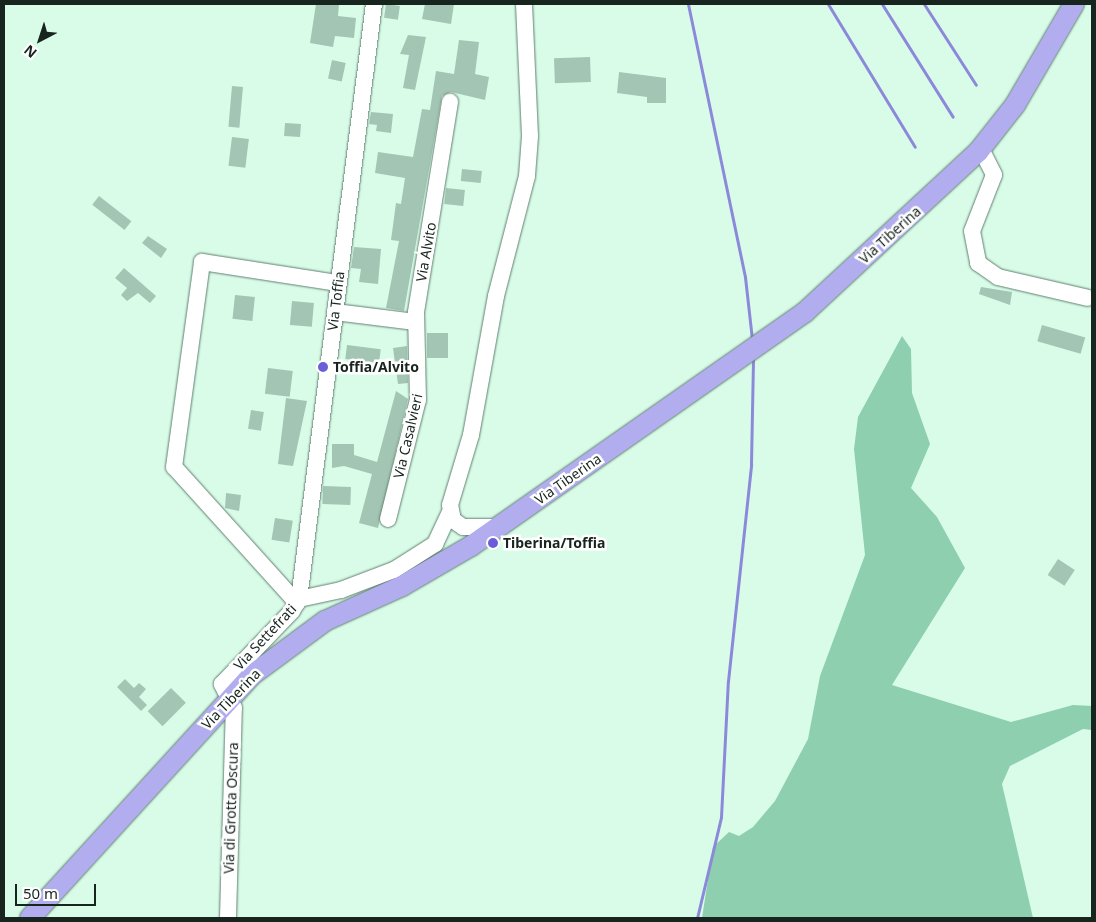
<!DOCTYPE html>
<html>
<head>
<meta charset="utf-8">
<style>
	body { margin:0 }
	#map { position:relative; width:1096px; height:922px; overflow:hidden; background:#d9fce9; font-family:"Noto Sans",sans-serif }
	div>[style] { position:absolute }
	.green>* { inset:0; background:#8ecfaf }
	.stream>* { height:3px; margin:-1.5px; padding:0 1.5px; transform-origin:1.5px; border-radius:1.5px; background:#8c89da }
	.building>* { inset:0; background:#a3c5b3; transform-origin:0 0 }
	.roads { filter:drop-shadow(0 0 1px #608070) drop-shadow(0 0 1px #608070) }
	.minor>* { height:16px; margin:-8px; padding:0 8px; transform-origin:8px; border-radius:8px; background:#fff }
	.major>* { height:20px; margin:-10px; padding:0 10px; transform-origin:10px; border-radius:10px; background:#b2adee }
	.dots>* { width:14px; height:14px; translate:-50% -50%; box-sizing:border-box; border:2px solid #fff; border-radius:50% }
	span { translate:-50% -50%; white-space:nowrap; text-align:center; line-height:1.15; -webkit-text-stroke:5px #fff; paint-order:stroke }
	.street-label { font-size:14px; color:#18251f }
	.poi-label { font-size:14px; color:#18251f; font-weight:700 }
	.left { translate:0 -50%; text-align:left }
	.frame { position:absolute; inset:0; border:5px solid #18251f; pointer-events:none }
	.north { position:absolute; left:15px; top:15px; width:50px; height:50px; -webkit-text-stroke:4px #fff; paint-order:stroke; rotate:220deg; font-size:14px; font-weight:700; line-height:20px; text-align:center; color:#18251f }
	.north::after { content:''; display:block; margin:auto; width:18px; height:22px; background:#18251f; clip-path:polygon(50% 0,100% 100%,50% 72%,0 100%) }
	.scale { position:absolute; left:15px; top:884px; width:81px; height:22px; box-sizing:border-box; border:2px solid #18251f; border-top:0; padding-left:6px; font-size:15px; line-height:18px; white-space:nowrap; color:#18251f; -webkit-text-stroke:4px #fff; paint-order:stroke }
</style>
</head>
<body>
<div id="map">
	<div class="green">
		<div style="clip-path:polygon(902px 336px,911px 349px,912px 393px,930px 444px,911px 488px,937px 517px,965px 568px,892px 685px,1011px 722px,1073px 705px,1092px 706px,1092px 730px,1083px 729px,1010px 766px,1002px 784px,1033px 918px,702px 918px,713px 847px,729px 832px,739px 836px,753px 827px,775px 801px,808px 739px,820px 676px,865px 555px,854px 449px,858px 417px)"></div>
	</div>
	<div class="stream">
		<div style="left:688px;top:4px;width:279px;rotate:78.2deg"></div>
		<div style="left:745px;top:277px;width:62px;rotate:83.6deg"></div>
		<div style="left:828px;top:4px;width:167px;rotate:58.7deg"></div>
		<div style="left:882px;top:4px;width:133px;rotate:57.9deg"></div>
		<div style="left:924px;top:4px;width:96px;rotate:57.3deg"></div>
		<div style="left:697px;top:918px;width:104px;rotate:-76.6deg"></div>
		<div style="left:721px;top:817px;width:136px;rotate:-87.1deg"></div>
		<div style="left:728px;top:681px;width:218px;rotate:-83.9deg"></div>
		<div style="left:751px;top:464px;width:106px;rotate:-88.9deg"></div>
	</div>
	<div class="building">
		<div style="clip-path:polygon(316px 4px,339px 4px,338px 16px,356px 18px,354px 38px,335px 36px,333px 47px,310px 43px)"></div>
		<div style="left:386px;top:4px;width:14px;height:14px;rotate:8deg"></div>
		<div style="clip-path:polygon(425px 4px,454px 4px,451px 24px,422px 19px)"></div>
		<div style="clip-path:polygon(408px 35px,426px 37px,415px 90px,403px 88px,409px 55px,400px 54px)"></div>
		<div style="clip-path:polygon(459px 40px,479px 42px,475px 74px,489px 77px,485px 100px,451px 92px,442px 96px,404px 311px,386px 308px,399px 241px,391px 240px,396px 203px,401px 204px,405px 178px,375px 173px,378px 152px,413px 157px,422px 109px,430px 110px,436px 71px,454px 74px)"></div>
		<div style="left:590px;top:57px;width:25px;height:36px;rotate:88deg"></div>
		<div style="left:332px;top:60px;width:14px;height:19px;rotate:12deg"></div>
		<div style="clip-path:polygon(619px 72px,666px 78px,666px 103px,647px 103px,647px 97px,617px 93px)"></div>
		<div style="left:232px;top:86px;width:11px;height:41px;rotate:5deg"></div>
		<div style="clip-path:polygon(371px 112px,393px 114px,391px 133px,376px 131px,377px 125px,369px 124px)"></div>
		<div style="left:285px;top:123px;width:16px;height:13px;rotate:4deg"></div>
		<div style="left:232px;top:137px;width:17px;height:29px;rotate:7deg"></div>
		<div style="left:462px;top:169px;width:20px;height:12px;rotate:6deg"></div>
		<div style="left:446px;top:188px;width:19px;height:16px;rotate:6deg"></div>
		<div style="left:99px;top:196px;width:41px;height:11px;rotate:38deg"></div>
		<div style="clip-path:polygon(148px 236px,167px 249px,161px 258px,142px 243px)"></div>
		<div style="clip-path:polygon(354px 247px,381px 249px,378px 284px,359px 282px,361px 269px,351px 268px)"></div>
		<div style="clip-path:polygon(124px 268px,156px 296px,150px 303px,138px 293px,127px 301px,121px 295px,127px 288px,115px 278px)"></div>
		<div style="clip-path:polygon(981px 287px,1012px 292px,1010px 305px,979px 294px)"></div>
		<div style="left:235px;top:295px;width:20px;height:24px;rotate:6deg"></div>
		<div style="left:292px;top:301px;width:22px;height:24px;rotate:5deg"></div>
		<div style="left:1042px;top:325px;width:45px;height:17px;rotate:16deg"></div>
		<div style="left:448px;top:333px;width:25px;height:21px;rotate:90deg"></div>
		<div style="left:347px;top:345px;width:34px;height:14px;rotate:7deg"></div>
		<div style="clip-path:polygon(407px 346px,408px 383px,398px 384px,393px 348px)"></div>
		<div style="left:268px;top:368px;width:25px;height:26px;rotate:7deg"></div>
		<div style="clip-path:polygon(396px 391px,408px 399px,378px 528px,359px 523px,372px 474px,344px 466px,332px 468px,332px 444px,354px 444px,354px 455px,377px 462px)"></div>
		<div style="clip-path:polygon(286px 398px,307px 401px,293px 466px,278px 464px)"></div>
		<div style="left:251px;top:410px;width:13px;height:19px;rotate:9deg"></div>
		<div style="left:323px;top:486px;width:28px;height:18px;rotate:2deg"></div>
		<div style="clip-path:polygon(226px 493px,241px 495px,239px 511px,225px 508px)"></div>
		<div style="left:275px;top:518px;width:18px;height:22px;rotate:9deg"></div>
		<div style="left:1058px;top:559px;width:20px;height:19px;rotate:33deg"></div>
		<div style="clip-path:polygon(125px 679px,134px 688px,139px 683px,146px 689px,139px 697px,147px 705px,141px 711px,117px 687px)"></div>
		<div style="left:171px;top:688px;width:21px;height:33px;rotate:45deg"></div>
	</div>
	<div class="roads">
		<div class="minor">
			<div style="left:981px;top:149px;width:29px;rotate:63deg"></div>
			<div style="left:994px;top:175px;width:60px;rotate:111.4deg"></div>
			<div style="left:972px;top:231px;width:33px;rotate:79deg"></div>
			<div style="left:978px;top:263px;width:24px;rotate:35deg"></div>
			<div style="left:998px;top:277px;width:92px;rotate:13.1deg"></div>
			<div style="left:335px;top:312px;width:81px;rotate:7.1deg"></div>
			<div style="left:388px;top:519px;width:123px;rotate:-75.9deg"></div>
			<div style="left:418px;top:400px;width:88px;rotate:-91.3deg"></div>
			<div style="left:416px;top:312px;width:213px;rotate:-80.8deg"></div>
			<div style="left:498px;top:527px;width:35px;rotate:180deg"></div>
			<div style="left:463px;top:527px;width:12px;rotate:-145deg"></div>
			<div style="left:453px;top:520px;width:15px;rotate:-101deg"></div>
			<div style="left:450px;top:505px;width:73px;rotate:-73.3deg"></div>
			<div style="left:471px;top:435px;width:141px;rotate:-79.8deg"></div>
			<div style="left:496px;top:296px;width:124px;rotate:-75.5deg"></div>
			<div style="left:527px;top:176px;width:40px;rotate:-85.7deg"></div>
			<div style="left:530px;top:136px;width:132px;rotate:-92.6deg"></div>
			<div style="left:299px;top:599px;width:43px;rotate:-12.1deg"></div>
			<div style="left:341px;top:590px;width:57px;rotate:-20.7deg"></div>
			<div style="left:394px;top:570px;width:49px;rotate:-32.4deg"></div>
			<div style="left:435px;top:544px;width:35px;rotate:-65deg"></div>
			<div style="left:297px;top:603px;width:183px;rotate:-132.1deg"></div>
			<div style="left:174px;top:467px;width:207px;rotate:-82.2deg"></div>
			<div style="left:202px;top:262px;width:138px;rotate:8.8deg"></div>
			<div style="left:228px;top:918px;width:210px;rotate:-88.4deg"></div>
			<div style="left:234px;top:708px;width:27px;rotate:-117deg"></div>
			<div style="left:222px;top:684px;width:101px;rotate:-46.2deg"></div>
			<div style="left:292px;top:611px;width:14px;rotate:-60deg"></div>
			<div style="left:299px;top:599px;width:600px;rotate:-82.82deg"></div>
		</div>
		<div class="major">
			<div style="left:30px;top:918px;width:329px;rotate:-47.6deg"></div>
			<div style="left:252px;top:675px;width:91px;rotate:-36.5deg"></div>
			<div style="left:325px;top:621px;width:85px;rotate:-24.4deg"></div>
			<div style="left:402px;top:586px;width:80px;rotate:-30.1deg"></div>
			<div style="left:471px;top:546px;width:408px;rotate:-35deg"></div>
			<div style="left:805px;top:312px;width:236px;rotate:-42.8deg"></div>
			<div style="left:978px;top:152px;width:60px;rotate:-51.8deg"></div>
			<div style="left:1015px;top:105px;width:117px;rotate:-59.7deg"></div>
		</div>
	</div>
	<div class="dots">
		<div style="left:323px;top:367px;background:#6c5ed8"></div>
		<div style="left:493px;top:543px;background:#6c5ed8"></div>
	</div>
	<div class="street-label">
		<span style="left:890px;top:235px;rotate:-42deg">Via Tiberina</span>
		<span style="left:426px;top:252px;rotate:-80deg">Via Alvito</span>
		<span style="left:336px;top:301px;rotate:-83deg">Via Toffia</span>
		<span style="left:408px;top:436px;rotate:-77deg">Via Casalvieri</span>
		<span style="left:568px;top:479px;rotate:-35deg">Via Tiberina</span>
		<span style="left:265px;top:637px;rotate:-47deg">Via Settefrati</span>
		<span style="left:231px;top:699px;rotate:-46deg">Via Tiberina</span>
		<span style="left:231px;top:808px;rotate:-88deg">Via di Grotta Oscura</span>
	</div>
	<div class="poi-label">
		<span class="left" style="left:333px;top:367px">Toffia/Alvito</span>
		<span class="left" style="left:503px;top:543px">Tiberina/Toffia</span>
	</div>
	<div class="frame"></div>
	<div class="north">N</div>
	<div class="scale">50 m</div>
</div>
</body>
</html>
